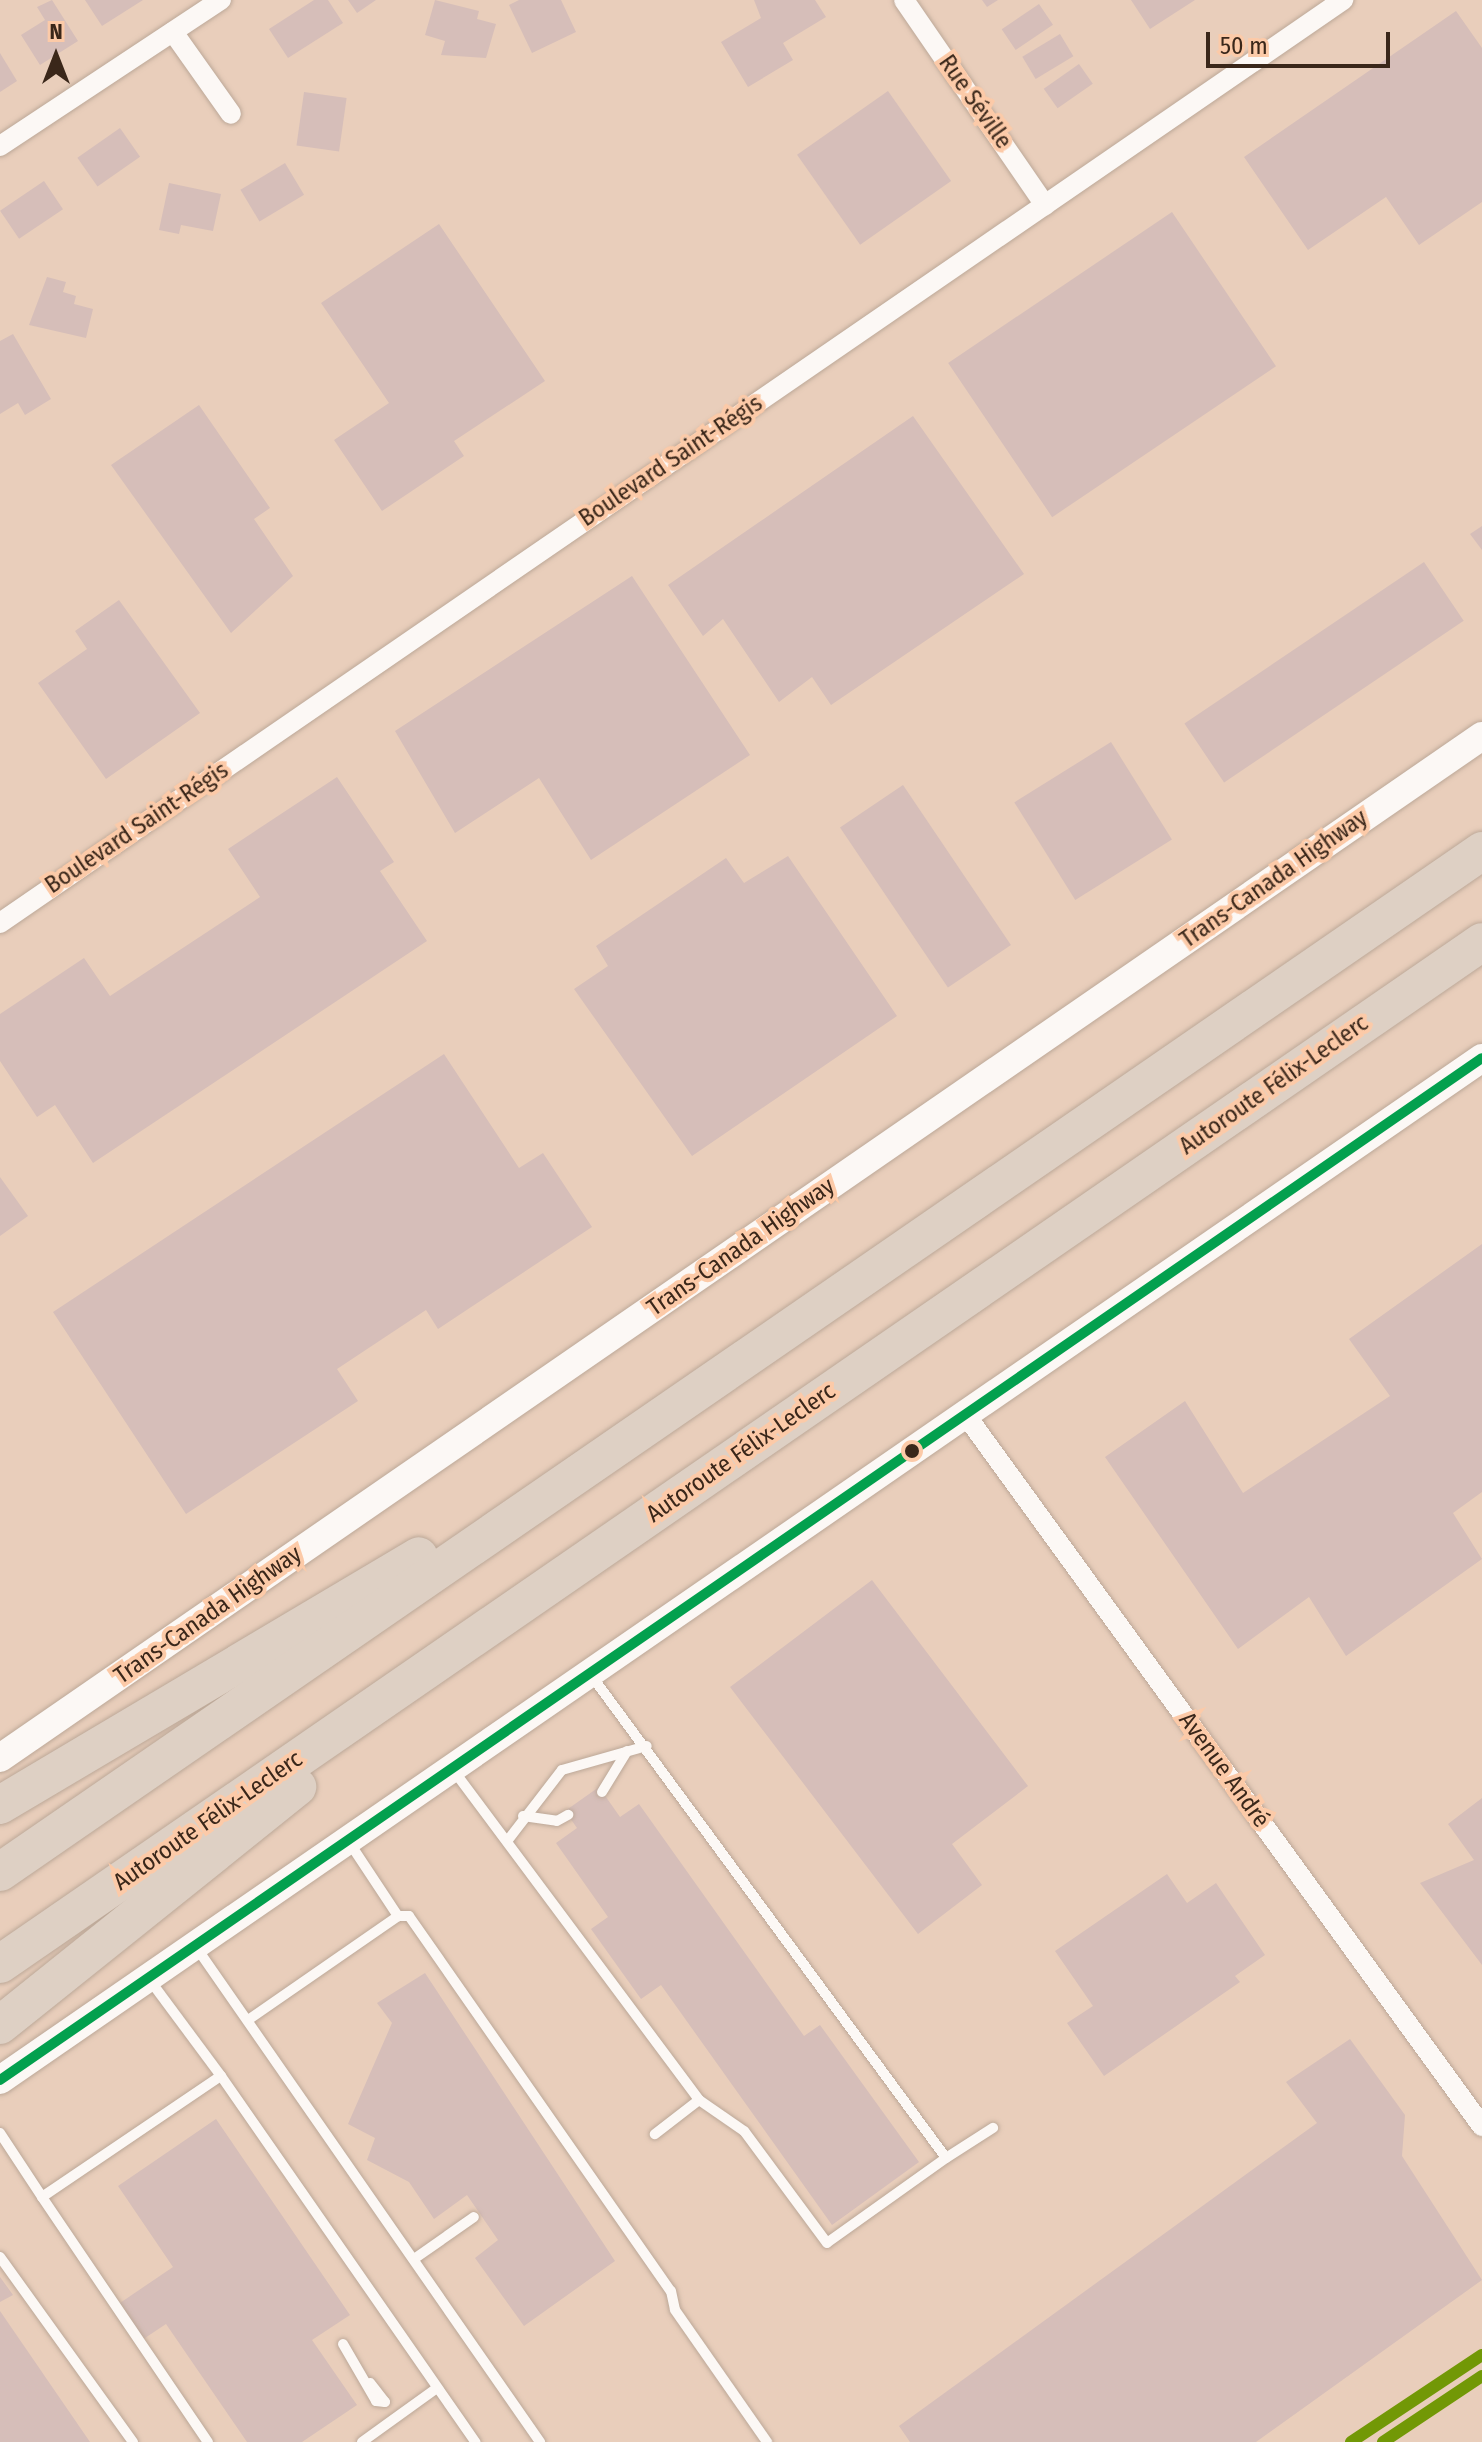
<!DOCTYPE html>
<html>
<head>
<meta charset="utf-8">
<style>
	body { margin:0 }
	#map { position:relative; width:1482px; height:2442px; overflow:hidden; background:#e9cebb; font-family:"Fira Sans Condensed",sans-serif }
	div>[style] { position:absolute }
	.building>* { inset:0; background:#d6beb9; transform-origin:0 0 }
	.roads { filter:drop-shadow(0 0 2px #bca898) drop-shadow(0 0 2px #bca898) }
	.service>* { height:10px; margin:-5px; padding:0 5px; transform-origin:5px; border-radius:5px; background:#fcf8f5 }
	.minor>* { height:20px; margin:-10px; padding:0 10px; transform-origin:10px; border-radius:10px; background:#fcf8f5 }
	.secondary>* { height:28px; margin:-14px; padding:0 14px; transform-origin:14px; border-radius:14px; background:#fcf8f5 }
	.motorway>* { height:38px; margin:-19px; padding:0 19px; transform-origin:19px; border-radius:19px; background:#ded0c4 }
	.bus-1>* { height:10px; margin:-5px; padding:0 5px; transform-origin:5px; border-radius:5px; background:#03a04e }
	.rail-1>* { height:12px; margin:-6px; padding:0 6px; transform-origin:6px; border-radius:6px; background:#729806 }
	.rail-2>* { height:12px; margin:-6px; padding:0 6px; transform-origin:6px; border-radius:6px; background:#729806 }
	.dots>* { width:22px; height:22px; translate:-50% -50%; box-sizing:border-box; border:4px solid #fccaa8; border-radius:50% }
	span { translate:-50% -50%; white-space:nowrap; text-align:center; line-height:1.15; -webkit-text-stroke:8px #fccaa8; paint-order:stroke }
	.street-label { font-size:24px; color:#3a271a }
	.north { position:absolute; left:16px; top:16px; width:80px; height:80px; -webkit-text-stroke:6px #fccaa8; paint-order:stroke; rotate:0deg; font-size:22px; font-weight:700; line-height:32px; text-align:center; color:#3a271a }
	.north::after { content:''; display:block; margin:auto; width:28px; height:36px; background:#3a271a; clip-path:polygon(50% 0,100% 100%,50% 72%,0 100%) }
	.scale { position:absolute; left:1206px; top:32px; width:184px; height:36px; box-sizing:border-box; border:4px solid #3a271a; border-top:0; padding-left:10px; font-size:24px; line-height:28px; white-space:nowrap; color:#3a271a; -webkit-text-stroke:6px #fccaa8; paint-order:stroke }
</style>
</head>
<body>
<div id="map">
	<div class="building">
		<div style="clip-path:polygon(52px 0,78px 41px,40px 65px,21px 35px,45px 20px,37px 7px)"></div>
		<div style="clip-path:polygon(85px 0,143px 0,102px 26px)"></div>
		<div style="clip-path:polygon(314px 0,328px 0,343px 23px,288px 58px,269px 29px)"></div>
		<div style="clip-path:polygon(348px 0,376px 0,357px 13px)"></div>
		<div style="clip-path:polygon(435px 0,479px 11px,477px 19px,496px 24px,486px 58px,441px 55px,445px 41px,425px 35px)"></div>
		<div style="clip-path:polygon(519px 0,561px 0,576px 32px,532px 53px,509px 5px)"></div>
		<div style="clip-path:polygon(754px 0,815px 0,826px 17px,783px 43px,793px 60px,748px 87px,721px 42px,761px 18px)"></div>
		<div style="clip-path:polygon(982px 0,998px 0,987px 7px)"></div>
		<div style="clip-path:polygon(1131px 0,1195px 0,1150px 29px)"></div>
		<div style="left:1039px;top:4px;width:25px;height:45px;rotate:56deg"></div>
		<div style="clip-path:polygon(1456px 11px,1482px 48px,1482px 202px,1419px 245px,1386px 197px,1308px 250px,1244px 157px)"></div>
		<div style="left:1060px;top:34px;width:26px;height:44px;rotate:59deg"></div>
		<div style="clip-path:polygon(0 53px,17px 81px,0 92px)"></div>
		<div style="left:1079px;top:64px;width:24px;height:43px;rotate:55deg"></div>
		<div style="left:888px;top:91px;width:110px;height:111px;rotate:55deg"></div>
		<div style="left:304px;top:92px;width:43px;height:54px;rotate:8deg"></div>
		<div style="left:120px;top:128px;width:35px;height:52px;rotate:55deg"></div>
		<div style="left:285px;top:163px;width:37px;height:52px;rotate:59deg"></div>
		<div style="left:44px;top:181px;width:34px;height:53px;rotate:56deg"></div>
		<div style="clip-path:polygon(169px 183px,221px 194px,213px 231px,181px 225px,179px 234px,159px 230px)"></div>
		<div style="left:1172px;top:212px;width:186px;height:270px;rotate:56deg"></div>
		<div style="clip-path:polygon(439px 224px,545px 381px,454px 441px,464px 456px,382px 511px,334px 440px,389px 403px,321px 303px)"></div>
		<div style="clip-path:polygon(47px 277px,66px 282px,63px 292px,76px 296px,74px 304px,93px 309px,86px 338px,29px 325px)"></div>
		<div style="clip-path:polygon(13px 334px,51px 399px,25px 415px,18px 403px,0 414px,0 341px)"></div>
		<div style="clip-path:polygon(199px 405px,270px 508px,254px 519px,293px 576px,231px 633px,111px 465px)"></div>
		<div style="clip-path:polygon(913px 416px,1024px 574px,831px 705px,812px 677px,779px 702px,723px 619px,703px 636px,668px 585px)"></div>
		<div style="clip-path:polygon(1482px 526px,1482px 550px,1470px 534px)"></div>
		<div style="left:1424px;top:562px;width:71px;height:289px;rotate:56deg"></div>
		<div style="clip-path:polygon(632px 576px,750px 755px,591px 860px,539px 778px,455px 833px,395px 731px)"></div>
		<div style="clip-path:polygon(119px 600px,200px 713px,106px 779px,38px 683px,87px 649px,75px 631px)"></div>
		<div style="left:1111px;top:742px;width:115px;height:114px;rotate:58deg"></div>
		<div style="clip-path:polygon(337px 777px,394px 862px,380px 871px,427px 941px,93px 1163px,55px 1105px,37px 1117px,0 1061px,0 1014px,84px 958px,110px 996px,260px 897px,228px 849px)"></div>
		<div style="left:903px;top:785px;width:193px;height:76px;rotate:56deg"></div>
		<div style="clip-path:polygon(788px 856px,897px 1016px,692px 1156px,574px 989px,608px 966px,596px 946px,726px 858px,744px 883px)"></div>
		<div style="clip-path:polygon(444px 1054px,519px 1168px,543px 1153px,592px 1227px,438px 1329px,426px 1310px,337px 1369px,358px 1401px,186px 1514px,53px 1312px)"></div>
		<div style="clip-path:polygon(0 1177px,28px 1216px,0 1236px)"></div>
		<div style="clip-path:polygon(1482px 1244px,1482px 1492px,1453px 1513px,1482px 1559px,1346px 1656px,1309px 1597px,1238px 1649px,1105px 1457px,1185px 1401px,1243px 1493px,1390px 1396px,1349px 1339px)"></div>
		<div style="clip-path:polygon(872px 1580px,1028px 1786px,952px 1844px,982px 1885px,918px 1934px,730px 1687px)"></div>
		<div style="clip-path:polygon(599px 1787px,620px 1817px,639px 1804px,804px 2036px,820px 2025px,919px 2162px,832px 2225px,661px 1985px,641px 1999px,591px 1929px,608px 1917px,556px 1843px,577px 1828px,565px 1811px)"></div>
		<div style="clip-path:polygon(1482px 1798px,1482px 1965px,1420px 1883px,1474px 1860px,1448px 1824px)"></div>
		<div style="clip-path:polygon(1167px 1874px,1187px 1903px,1216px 1883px,1265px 1955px,1235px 1976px,1240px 1982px,1104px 2076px,1067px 2023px,1093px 2006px,1055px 1951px)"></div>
		<div style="clip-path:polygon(425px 1973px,615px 2261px,524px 2326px,475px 2258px,498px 2240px,467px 2195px,434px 2219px,409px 2182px,367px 2160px,375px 2138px,348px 2124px,392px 2023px,377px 2003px)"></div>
		<div style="clip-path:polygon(1350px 2039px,1405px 2115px,1402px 2156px,1482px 2280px,1256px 2442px,910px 2442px,899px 2426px,1317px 2123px,1286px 2082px)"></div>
		<div style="clip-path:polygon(216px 2119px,350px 2315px,312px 2340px,357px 2405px,302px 2442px,247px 2442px,166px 2324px,142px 2340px,117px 2305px,173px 2267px,118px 2186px)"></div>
		<div style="clip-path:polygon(0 2277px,13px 2295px,0 2302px)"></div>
		<div style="clip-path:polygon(0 2311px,90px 2442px,0 2442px)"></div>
	</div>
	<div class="roads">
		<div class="service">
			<div style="left:591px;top:1675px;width:599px;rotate:53.68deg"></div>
			<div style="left:946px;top:2158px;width:146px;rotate:144.5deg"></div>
			<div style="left:827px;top:2243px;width:139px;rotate:-126.5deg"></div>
			<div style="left:744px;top:2131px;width:55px;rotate:-145.4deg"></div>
			<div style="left:454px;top:1771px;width:410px;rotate:53.3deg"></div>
			<div style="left:699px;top:2100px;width:56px;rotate:142.3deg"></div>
			<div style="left:602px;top:1792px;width:48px;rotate:-58.6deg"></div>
			<div style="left:523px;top:1816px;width:34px;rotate:8deg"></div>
			<div style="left:557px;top:1821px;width:13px;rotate:-29deg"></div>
			<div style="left:508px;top:1840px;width:88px;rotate:-52.4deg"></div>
			<div style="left:562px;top:1770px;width:88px;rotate:-15.8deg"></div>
			<div style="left:349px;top:1842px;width:89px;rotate:56.5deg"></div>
			<div style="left:398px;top:1916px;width:11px"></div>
			<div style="left:409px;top:1916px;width:457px;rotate:55.1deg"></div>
			<div style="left:671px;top:2291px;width:19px;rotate:78deg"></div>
			<div style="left:675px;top:2310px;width:161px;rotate:55.1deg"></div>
			<div style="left:196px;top:1947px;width:603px;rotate:55.2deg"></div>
			<div style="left:248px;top:2020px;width:183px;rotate:-34.7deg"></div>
			<div style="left:221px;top:2076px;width:446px;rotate:55.2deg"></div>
			<div style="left:0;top:2133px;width:77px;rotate:56.7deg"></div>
			<div style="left:42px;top:2197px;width:216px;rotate:-34.1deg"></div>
			<div style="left:221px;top:2076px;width:121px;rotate:-126.6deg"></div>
			<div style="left:946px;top:2158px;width:56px;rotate:-32.6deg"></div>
			<div style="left:42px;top:2197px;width:296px;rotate:55.9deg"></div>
			<div style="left:0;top:2257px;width:228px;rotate:54.3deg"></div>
			<div style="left:414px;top:2259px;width:73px;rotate:-35deg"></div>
			<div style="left:343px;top:2344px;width:66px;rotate:59.9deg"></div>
			<div style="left:376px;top:2401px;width:9px;rotate:6deg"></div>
			<div style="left:385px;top:2402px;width:24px;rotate:-128deg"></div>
			<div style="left:362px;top:2442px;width:92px;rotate:-35.8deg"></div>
		</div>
		<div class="minor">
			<div style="left:904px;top:0;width:249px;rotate:55.5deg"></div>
			<div style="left:173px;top:32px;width:100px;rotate:54.7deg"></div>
			<div style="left:0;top:146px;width:265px;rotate:-33.5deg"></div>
			<div style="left:0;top:923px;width:1630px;rotate:-34.5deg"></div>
			<div style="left:965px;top:1414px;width:880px;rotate:54.02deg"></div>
		</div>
		<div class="secondary">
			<div style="left:0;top:1758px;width:1800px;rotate:-34.59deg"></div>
			<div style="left:0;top:2080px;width:1800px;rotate:-34.59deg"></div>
		</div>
		<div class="motorway">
			<div style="left:0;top:1805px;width:487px;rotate:-30.7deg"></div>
			<div style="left:0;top:1872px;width:1800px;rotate:-34.56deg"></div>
			<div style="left:0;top:1964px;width:1800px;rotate:-34.59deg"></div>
			<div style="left:0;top:2025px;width:381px;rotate:-38.7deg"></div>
		</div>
	</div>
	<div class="bus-1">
		<div style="left:0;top:2080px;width:1800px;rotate:-34.59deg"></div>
	</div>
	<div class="rail-1">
		<div style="left:1351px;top:2442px;width:157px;rotate:-33.6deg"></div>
	</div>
	<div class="rail-2">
		<div style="left:1383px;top:2442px;width:119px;rotate:-33.7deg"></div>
	</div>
	<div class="dots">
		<div style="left:912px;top:1451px;background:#3a271a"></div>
	</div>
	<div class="street-label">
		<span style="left:975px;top:102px;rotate:55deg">Rue Séville</span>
		<span style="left:671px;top:461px;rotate:-34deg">Boulevard Saint-Régis</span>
		<span style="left:137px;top:828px;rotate:-34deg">Boulevard Saint-Régis</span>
		<span style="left:1274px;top:879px;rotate:-35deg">Trans-Canada Highway</span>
		<span style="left:1274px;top:1085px;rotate:-35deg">Autoroute Félix-Leclerc</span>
		<span style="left:741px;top:1247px;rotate:-35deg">Trans-Canada Highway</span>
		<span style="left:741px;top:1453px;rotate:-35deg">Autoroute Félix-Leclerc</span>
		<span style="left:208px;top:1615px;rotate:-35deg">Trans-Canada Highway</span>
		<span style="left:1224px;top:1770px;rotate:54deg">Avenue André</span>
		<span style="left:208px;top:1821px;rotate:-35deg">Autoroute Félix-Leclerc</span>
	</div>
	<div class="north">N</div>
	<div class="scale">50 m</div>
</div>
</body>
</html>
